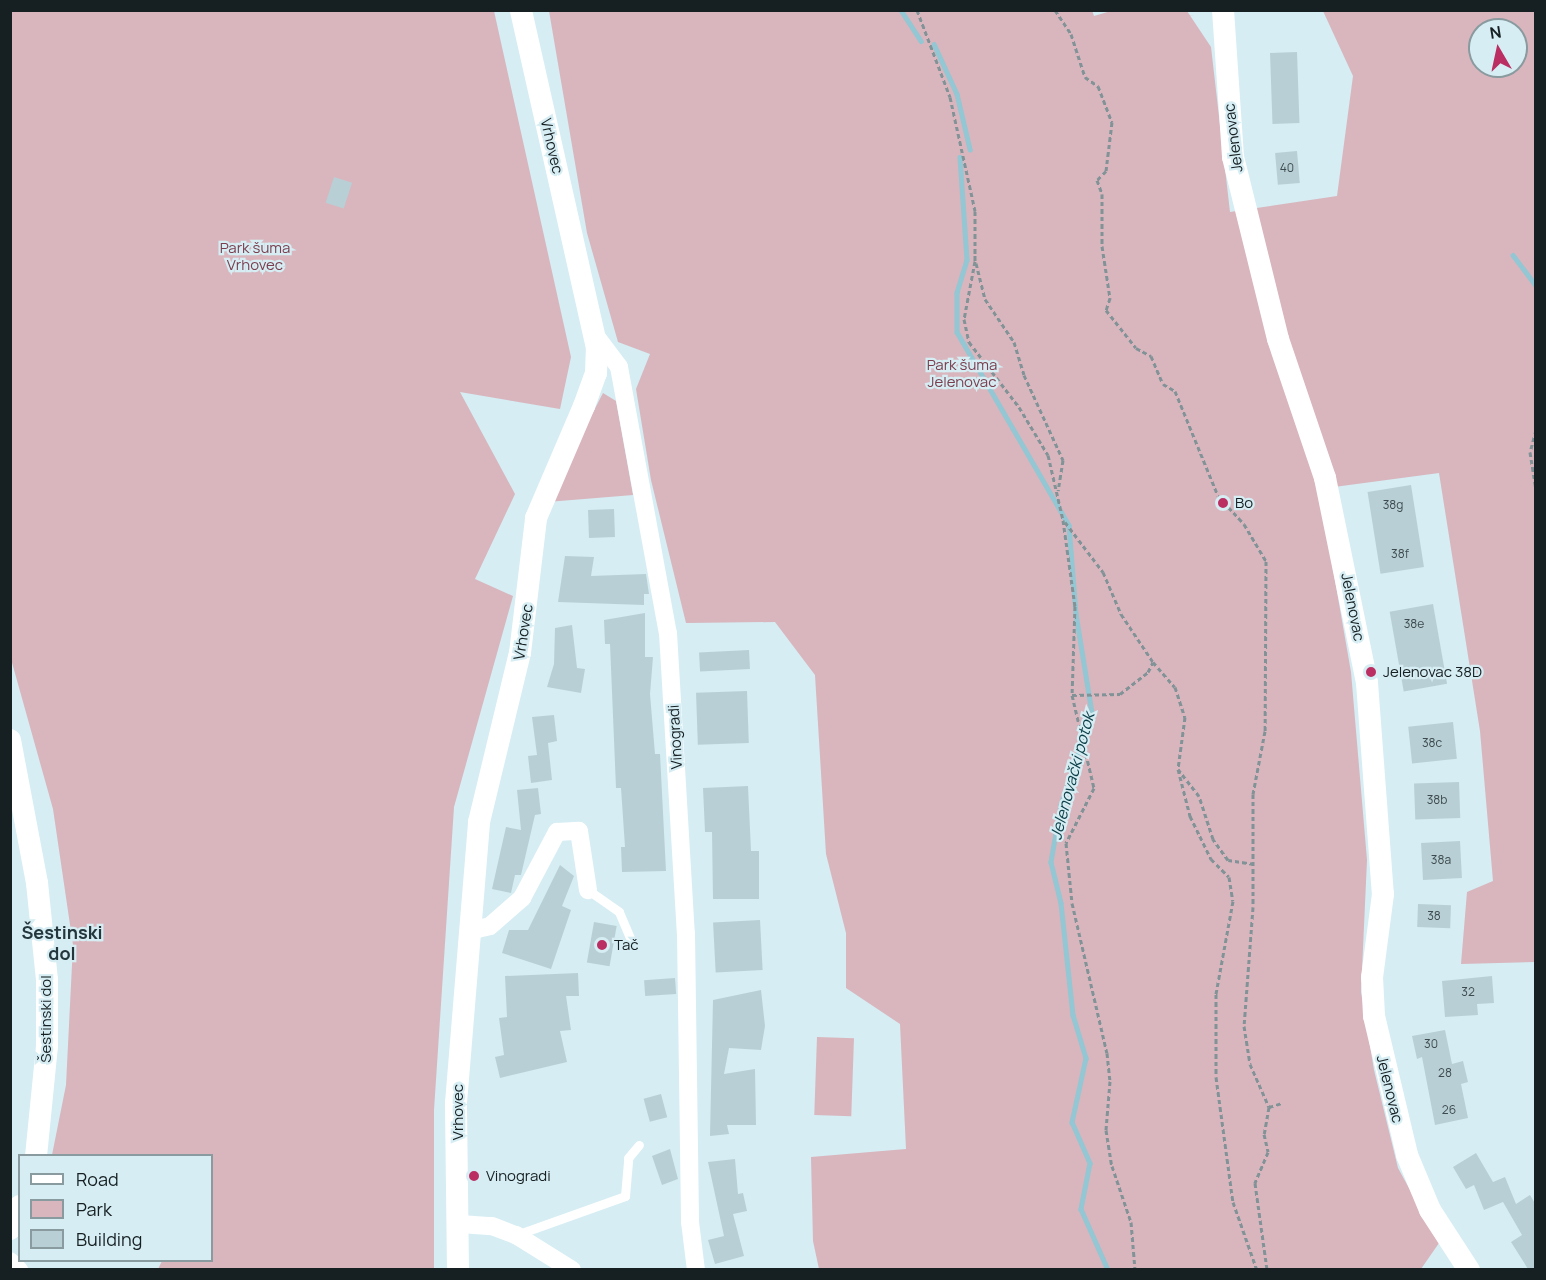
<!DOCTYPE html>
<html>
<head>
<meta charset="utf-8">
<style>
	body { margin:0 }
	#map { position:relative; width:1546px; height:1280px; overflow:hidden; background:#d5edf3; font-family:Manrope,sans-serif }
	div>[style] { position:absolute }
	.green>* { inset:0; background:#d9b5bd; transform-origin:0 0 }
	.stream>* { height:4.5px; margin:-2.25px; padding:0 2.25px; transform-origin:2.25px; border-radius:2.25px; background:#92c7d3 }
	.building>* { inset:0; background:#b8d0d5; transform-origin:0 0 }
	.path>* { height:3px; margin-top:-1.5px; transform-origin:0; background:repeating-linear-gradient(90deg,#819397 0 4.5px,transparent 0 7.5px) }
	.service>* { height:9px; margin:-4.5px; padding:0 4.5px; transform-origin:4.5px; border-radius:4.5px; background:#fff }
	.minor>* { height:18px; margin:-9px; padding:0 9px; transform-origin:9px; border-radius:9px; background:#fff }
	.tertiary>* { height:22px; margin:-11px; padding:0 11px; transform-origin:11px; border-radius:11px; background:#fff }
	.dots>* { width:16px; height:16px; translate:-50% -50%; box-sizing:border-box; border:3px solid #d5edf3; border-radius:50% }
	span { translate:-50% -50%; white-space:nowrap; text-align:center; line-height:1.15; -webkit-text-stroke:4.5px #d5edf3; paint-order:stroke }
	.number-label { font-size:12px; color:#3e4b4e }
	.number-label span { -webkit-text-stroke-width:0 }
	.street-label { font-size:15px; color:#161f21 }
	.park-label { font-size:15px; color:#7c3e4e }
	.poi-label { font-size:15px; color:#161f21 }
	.left { translate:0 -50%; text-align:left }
	.water-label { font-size:16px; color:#0c3e47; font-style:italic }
	.quarter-label { font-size:18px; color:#23373c; font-weight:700 }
	.frame { position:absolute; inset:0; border:12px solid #161f21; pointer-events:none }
	.legend { position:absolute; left:18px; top:1154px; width:195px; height:108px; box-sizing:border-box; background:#d5edf3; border:2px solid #899b9f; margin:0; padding:8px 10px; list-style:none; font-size:18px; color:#161f21 }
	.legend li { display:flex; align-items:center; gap:12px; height:30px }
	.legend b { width:30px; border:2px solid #899b9f }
	.north { position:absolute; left:1468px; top:18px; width:60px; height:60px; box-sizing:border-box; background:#d5edf3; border:2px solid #899b9f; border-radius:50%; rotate:351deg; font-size:16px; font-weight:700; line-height:24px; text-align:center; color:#161f21 }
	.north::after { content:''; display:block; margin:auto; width:21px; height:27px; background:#bb2e61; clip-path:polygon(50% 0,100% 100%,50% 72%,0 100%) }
</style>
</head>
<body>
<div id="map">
	<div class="green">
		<div style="clip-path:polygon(evenodd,1092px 10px,1094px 16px,1111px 11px,1187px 11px,1211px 47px,1230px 212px,1337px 196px,1353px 76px,1323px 11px,1535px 11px,1535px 962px,1461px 964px,1467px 892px,1493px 881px,1480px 731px,1439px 473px,1319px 489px,1351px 672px,1367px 860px,1361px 992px,1374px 1070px,1398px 1168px,1439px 1243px,1421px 1269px,819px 1269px,813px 1241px,811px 1157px,906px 1149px,900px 1024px,846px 988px,846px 933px,826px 854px,815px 675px,775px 622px,686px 623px,651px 480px,636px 389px,650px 354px,618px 342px,587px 233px,549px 11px,1092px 10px,1480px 30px,1516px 30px,1516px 66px,1480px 66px,1480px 30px)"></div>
		<div style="clip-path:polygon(10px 11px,494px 11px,571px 357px,560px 409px,460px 392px,515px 494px,475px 579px,513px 596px,454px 807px,434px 1110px,434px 1269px,158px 1269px,162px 1261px,212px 1260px,212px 1156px,52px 1155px,66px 1085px,73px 945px,53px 809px,11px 659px)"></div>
		<div style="clip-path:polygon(603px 393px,616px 401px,633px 495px,547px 502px)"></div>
		<div style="left:817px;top:1037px;width:37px;height:78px;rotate:2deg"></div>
	</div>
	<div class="stream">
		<div style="left:901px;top:10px;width:37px;rotate:57deg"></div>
		<div style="left:934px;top:44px;width:55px;rotate:65.3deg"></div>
		<div style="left:957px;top:94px;width:57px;rotate:76.7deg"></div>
		<div style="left:960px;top:157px;width:103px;rotate:86.1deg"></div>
		<div style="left:967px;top:260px;width:34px;rotate:107deg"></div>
		<div style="left:957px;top:293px;width:39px;rotate:90deg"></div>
		<div style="left:957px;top:332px;width:223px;rotate:59.9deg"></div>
		<div style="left:1069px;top:525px;width:89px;rotate:85.5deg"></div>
		<div style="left:1076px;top:614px;width:100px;rotate:80.8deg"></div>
		<div style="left:1092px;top:713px;width:97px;rotate:108.6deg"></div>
		<div style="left:1061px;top:805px;width:58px;rotate:100deg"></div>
		<div style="left:1051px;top:862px;width:42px;rotate:76.3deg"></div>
		<div style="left:1061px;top:903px;width:113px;rotate:83.9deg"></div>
		<div style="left:1073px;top:1015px;width:45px;rotate:73.2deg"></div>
		<div style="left:1086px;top:1058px;width:66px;rotate:102.3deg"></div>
		<div style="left:1072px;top:1122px;width:45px;rotate:66.3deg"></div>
		<div style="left:1090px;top:1163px;width:47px;rotate:101.1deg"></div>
		<div style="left:1081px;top:1209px;width:67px;rotate:66.1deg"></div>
		<div style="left:1513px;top:255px;width:38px;rotate:53deg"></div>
	</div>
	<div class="building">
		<div style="left:1297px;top:52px;width:71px;height:27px;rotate:88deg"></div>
		<div style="left:1297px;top:151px;width:32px;height:22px;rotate:85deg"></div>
		<div style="left:334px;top:177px;width:19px;height:27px;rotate:18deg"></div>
		<div style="left:1411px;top:485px;width:83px;height:44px;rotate:81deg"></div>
		<div style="left:614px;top:509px;width:28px;height:26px;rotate:88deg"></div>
		<div style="clip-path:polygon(565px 556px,594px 557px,591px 576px,646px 574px,649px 594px,644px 594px,644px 605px,558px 602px)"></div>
		<div style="left:1433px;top:604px;width:81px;height:44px;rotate:80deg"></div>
		<div style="clip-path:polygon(645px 613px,645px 657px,653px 657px,650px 694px,655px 754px,660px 754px,666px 871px,622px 872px,621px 847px,625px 847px,621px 788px,616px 788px,610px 644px,605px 644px,604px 620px)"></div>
		<div style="clip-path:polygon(572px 625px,577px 668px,585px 669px,581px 693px,547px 687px,554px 664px,555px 628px)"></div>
		<div style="left:749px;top:650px;width:19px;height:50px;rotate:87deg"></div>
		<div style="left:747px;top:691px;width:52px;height:51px;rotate:88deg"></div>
		<div style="clip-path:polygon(554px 715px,557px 741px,548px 743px,552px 780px,531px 783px,528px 756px,537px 755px,532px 717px)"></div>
		<div style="left:1453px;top:722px;width:37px;height:45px;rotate:84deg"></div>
		<div style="left:1459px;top:782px;width:36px;height:45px;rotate:88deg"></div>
		<div style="clip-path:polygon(748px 786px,751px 851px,759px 851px,759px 899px,713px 899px,712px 832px,705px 832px,703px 788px)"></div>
		<div style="clip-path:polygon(538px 788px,541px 814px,535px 815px,521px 875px,515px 875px,511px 893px,492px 889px,506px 827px,521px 830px,517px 790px)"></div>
		<div style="left:1460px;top:841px;width:37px;height:39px;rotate:87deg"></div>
		<div style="clip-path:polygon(560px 865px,574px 876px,562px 906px,571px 910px,551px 969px,502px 953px,509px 930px,528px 930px)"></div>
		<div style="left:1418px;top:904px;width:33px;height:23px;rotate:2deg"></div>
		<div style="left:760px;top:920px;width:50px;height:47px;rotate:87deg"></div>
		<div style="left:594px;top:922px;width:23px;height:41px;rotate:10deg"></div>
		<div style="clip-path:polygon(578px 973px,579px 996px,566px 996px,571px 1030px,560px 1031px,567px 1062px,500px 1078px,495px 1057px,504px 1055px,499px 1018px,507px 1017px,505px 976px)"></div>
		<div style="clip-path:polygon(1492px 976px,1494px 1003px,1477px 1004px,1478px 1015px,1445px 1017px,1442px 981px)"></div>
		<div style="left:675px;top:978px;width:16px;height:31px;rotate:86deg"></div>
		<div style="clip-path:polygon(761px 990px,765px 1026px,761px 1050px,729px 1048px,724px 1074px,755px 1069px,756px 1125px,727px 1125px,729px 1134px,710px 1136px,713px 1000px)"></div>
		<div style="clip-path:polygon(1445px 1030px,1452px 1064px,1463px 1061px,1468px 1082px,1461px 1084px,1468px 1118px,1435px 1125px,1422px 1057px,1417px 1059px,1412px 1036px)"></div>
		<div style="left:661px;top:1094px;width:24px;height:18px;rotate:75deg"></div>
		<div style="clip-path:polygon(670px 1149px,678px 1179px,662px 1185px,652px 1156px)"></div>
		<div style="clip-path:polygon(1476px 1153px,1493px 1182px,1505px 1177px,1516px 1204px,1530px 1195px,1536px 1205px,1536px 1269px,1528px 1269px,1511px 1242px,1522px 1235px,1503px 1202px,1484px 1210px,1474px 1185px,1466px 1189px,1453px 1167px)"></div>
		<div style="clip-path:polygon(735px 1159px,738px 1194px,743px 1193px,747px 1211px,733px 1214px,744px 1256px,715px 1264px,708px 1240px,724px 1236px,708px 1162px)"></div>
	</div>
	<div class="path">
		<div style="left:917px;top:10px;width:93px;rotate:69.2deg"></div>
		<div style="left:950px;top:97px;width:117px;rotate:77.6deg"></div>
		<div style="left:975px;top:211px;width:50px;rotate:90deg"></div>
		<div style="left:975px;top:261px;width:59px;rotate:100.7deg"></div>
		<div style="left:964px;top:319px;width:24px;rotate:78deg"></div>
		<div style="left:969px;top:342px;width:82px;rotate:52.4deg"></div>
		<div style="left:1019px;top:407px;width:56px;rotate:58.9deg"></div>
		<div style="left:1048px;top:455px;width:67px;rotate:77deg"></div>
		<div style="left:1063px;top:520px;width:87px;rotate:82.1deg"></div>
		<div style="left:1075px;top:606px;width:89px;rotate:91.9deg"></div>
		<div style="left:1072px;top:695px;width:96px;rotate:76.7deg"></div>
		<div style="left:1094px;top:788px;width:62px;rotate:117deg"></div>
		<div style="left:1066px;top:843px;width:60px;rotate:84.3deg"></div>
		<div style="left:1072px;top:903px;width:154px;rotate:76.9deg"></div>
		<div style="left:1107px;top:1053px;width:28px;rotate:84deg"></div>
		<div style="left:1110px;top:1081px;width:49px;rotate:94.7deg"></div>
		<div style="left:1106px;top:1130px;width:36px;rotate:81deg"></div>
		<div style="left:1112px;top:1166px;width:59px;rotate:71.3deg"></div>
		<div style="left:1131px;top:1222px;width:48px;rotate:85.2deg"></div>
		<div style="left:1055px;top:10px;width:29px;rotate:56deg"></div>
		<div style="left:1071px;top:34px;width:45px;rotate:72deg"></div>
		<div style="left:1085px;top:77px;width:16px;rotate:35deg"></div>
		<div style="left:1098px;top:86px;width:39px;rotate:69deg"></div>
		<div style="left:1112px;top:122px;width:49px;rotate:97deg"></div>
		<div style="left:1106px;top:171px;width:13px;rotate:135deg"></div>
		<div style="left:1097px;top:180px;width:15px;rotate:70deg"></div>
		<div style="left:1102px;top:194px;width:52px;rotate:90deg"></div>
		<div style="left:1102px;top:246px;width:53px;rotate:81.3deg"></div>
		<div style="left:1110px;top:298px;width:13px;rotate:108deg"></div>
		<div style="left:1106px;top:310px;width:48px;rotate:51.7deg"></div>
		<div style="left:1136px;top:348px;width:17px;rotate:28deg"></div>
		<div style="left:1151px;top:356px;width:30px;rotate:67deg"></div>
		<div style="left:1163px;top:384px;width:14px;rotate:30deg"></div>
		<div style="left:1175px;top:391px;width:113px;rotate:67.7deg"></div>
		<div style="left:1218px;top:496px;width:38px;rotate:47deg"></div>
		<div style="left:1244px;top:524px;width:43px;rotate:59.3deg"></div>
		<div style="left:1266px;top:561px;width:170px;rotate:90.3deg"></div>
		<div style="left:1265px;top:731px;width:64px;rotate:100.8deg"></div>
		<div style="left:1253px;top:794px;width:113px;rotate:90deg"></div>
		<div style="left:1253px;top:907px;width:119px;rotate:94.3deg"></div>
		<div style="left:1244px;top:1026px;width:38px;rotate:81deg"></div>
		<div style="left:1250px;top:1064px;width:47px;rotate:66.2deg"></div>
		<div style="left:1269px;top:1107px;width:27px;rotate:100deg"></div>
		<div style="left:1264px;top:1134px;width:18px;rotate:77deg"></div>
		<div style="left:1268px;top:1152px;width:34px;rotate:113deg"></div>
		<div style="left:1255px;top:1183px;width:88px;rotate:82.1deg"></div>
		<div style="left:976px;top:263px;width:37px;rotate:76deg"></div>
		<div style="left:985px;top:299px;width:52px;rotate:56deg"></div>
		<div style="left:1014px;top:342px;width:34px;rotate:73deg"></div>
		<div style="left:1024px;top:375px;width:94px;rotate:65.4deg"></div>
		<div style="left:1063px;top:460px;width:31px;rotate:99deg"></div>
		<div style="left:1536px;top:430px;width:23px;rotate:105deg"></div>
		<div style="left:1530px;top:452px;width:37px;rotate:81deg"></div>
		<div style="left:1536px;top:507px;width:13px;rotate:90deg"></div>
		<div style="left:1065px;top:522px;width:63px;rotate:52.8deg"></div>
		<div style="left:1103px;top:572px;width:46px;rotate:66.8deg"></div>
		<div style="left:1121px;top:614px;width:58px;rotate:56.3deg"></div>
		<div style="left:1072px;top:695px;width:48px;rotate:-1.2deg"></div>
		<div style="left:1120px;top:694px;width:36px;rotate:-38deg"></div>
		<div style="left:1148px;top:672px;width:11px;rotate:-63deg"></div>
		<div style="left:1153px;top:662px;width:33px;rotate:49deg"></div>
		<div style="left:1175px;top:687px;width:32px;rotate:72deg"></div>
		<div style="left:1185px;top:717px;width:52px;rotate:97.7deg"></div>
		<div style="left:1254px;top:864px;width:26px;rotate:-171deg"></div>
		<div style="left:1228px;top:860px;width:26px;rotate:-126deg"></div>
		<div style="left:1213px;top:839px;width:45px;rotate:-108deg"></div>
		<div style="left:1199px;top:796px;width:34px;rotate:-128deg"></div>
		<div style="left:1178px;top:769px;width:49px;rotate:75.7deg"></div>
		<div style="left:1190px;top:816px;width:48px;rotate:64deg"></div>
		<div style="left:1211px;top:859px;width:25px;rotate:45deg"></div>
		<div style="left:1229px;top:877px;width:24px;rotate:81deg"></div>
		<div style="left:1233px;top:901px;width:95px;rotate:100.4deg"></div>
		<div style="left:1216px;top:994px;width:83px;rotate:90deg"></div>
		<div style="left:1216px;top:1077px;width:126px;rotate:82.3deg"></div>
		<div style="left:1233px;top:1202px;width:72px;rotate:70.6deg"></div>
		<div style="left:1269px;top:1107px;width:14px;rotate:-17deg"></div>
	</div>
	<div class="service">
		<div style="left:588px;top:890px;width:38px;rotate:35deg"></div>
		<div style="left:619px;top:912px;width:30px;rotate:67deg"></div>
		<div style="left:516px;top:1235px;width:116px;rotate:-19.7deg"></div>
		<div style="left:625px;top:1196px;width:38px;rotate:-85deg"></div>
		<div style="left:628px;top:1158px;width:17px;rotate:-50deg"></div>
	</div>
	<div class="minor">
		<div style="left:595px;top:335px;width:40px;rotate:53deg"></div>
		<div style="left:619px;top:367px;width:270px;rotate:79.6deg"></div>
		<div style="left:668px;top:633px;width:301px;rotate:86.6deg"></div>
		<div style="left:686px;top:933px;width:289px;rotate:89.2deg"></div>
		<div style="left:690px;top:1222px;width:48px;rotate:82.9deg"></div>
		<div style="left:473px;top:930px;width:17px;rotate:-13deg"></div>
		<div style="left:490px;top:926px;width:43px;rotate:-41.2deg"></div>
		<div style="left:522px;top:898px;width:75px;rotate:-62.1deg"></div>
		<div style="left:557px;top:832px;width:22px;rotate:-3deg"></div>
		<div style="left:579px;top:831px;width:60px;rotate:81.3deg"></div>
		<div style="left:460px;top:1224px;width:32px;rotate:4deg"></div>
		<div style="left:492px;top:1226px;width:26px;rotate:21deg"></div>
		<div style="left:516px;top:1235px;width:66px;rotate:32deg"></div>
		<div style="left:10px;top:1261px;width:13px;rotate:45deg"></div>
	</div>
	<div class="tertiary">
		<div style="left:1223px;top:10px;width:147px;rotate:86.1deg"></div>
		<div style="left:1233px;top:157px;width:187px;rotate:76.1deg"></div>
		<div style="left:1278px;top:339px;width:147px;rotate:71.3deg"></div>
		<div style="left:1325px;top:478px;width:209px;rotate:78.4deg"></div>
		<div style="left:1367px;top:683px;width:212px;rotate:85.7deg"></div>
		<div style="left:1383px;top:894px;width:84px;rotate:97.5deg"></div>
		<div style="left:1372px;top:977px;width:39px;rotate:87deg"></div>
		<div style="left:1374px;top:1016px;width:143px;rotate:76.6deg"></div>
		<div style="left:1407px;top:1155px;width:60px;rotate:67.3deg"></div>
		<div style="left:1430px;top:1210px;width:72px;rotate:57deg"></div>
		<div style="left:10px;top:740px;width:146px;rotate:79.3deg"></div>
		<div style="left:37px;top:883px;width:98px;rotate:84.1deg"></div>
		<div style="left:47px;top:980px;width:66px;rotate:90deg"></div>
		<div style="left:47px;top:1046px;width:111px;rotate:95.7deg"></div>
		<div style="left:10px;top:1229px;width:25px;rotate:-67deg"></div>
		<div style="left:458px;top:1270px;width:167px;rotate:-90.7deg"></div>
		<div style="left:456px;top:1103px;width:282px;rotate:-85.3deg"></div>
		<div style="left:479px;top:822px;width:174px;rotate:-76.4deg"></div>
		<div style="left:520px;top:653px;width:136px;rotate:-83.2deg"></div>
		<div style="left:536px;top:518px;width:122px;rotate:-66.8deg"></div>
		<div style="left:584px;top:406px;width:35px;rotate:-70deg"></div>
		<div style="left:596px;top:373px;width:25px;rotate:-88deg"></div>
		<div style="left:597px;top:348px;width:346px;rotate:-102.7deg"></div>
	</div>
	<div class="dots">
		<div style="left:1223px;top:503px;background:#bb2e61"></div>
		<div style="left:1371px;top:672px;background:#bb2e61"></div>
		<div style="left:602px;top:945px;background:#bb2e61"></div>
		<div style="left:474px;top:1176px;background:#bb2e61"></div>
	</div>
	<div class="number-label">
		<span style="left:1287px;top:168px">40</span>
		<span style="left:1393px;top:505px">38g</span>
		<span style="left:1400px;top:554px">38f</span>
		<span style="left:1414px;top:624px">38e</span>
		<span style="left:1432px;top:743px">38c</span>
		<span style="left:1437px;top:800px">38b</span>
		<span style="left:1441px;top:860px">38a</span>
		<span style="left:1434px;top:916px">38</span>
		<span style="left:1468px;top:992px">32</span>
		<span style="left:1431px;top:1044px">30</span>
		<span style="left:1445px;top:1073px">28</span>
		<span style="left:1449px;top:1110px">26</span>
	</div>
	<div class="street-label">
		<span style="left:1233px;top:138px;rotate:-97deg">Jelenovac</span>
		<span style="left:552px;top:146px;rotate:77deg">Vrhovec</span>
		<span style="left:1353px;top:607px;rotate:79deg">Jelenovac</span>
		<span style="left:523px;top:632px;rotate:-81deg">Vrhovec</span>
		<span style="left:675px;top:737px;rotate:-93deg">Vinogradi</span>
		<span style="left:46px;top:1019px;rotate:-90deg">Šestinski dol</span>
		<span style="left:1390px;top:1089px;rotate:76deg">Jelenovac</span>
		<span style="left:458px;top:1112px;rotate:-90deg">Vrhovec</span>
	</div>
	<div class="park-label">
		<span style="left:255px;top:256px">Park šuma<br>Vrhovec</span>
		<span style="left:962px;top:373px">Park šuma<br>Jelenovac</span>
	</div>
	<div class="poi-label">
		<span class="left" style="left:1235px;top:503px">Bo</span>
		<span class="left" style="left:1383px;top:672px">Jelenovac 38D</span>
		<span class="left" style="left:614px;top:945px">Tač</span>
		<span class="left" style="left:486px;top:1176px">Vinogradi</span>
	</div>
	<div class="water-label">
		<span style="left:1072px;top:776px;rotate:-75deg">Jelenovački potok</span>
	</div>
	<div class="quarter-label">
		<span style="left:62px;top:943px">Šestinski<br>dol</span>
	</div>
	<div class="frame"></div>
	<ul class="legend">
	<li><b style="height:8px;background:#fff"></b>Road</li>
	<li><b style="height:16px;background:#d9b5bd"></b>Park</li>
	<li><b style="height:16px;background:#b8d0d5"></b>Building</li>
	</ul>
	<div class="north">N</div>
</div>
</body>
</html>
